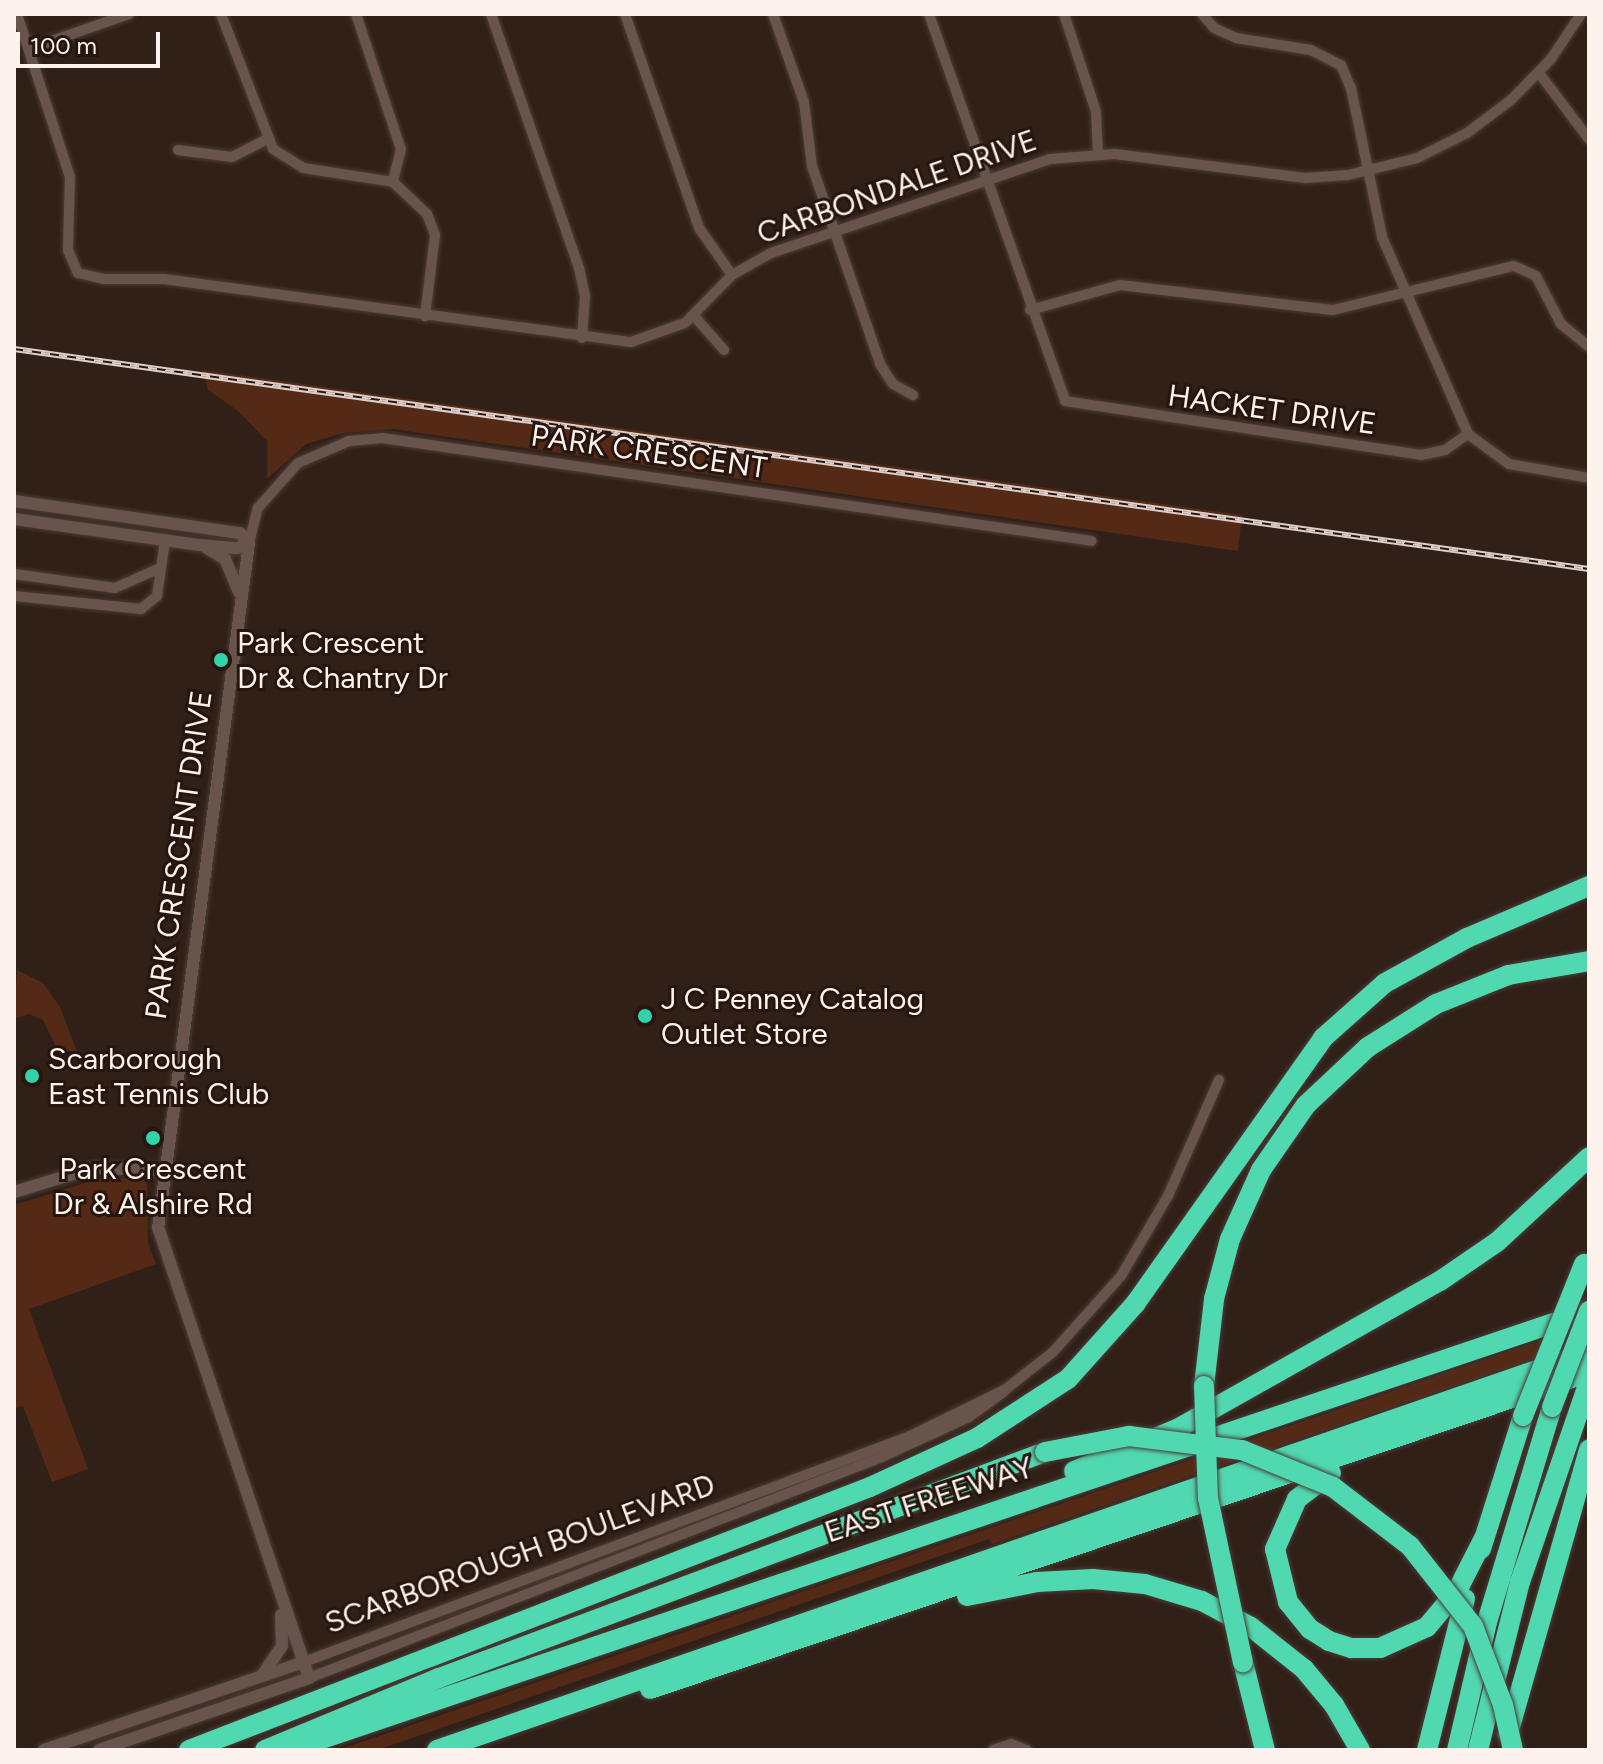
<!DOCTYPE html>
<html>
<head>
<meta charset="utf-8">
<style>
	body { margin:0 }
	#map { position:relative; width:1603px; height:1764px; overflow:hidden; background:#302018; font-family:Figtree,sans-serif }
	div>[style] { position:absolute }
	.green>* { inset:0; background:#542a17 }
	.roads { filter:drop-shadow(0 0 2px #4b3c37) drop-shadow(0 0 2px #4b3c37) }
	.minor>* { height:10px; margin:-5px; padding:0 5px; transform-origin:5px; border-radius:5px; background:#68544c }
	.tertiary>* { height:12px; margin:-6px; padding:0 6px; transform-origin:6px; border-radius:6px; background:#68544c }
	.motorway>* { height:20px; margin:-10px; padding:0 10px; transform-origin:10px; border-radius:10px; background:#50d8b0 }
	.rail>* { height:6px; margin-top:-3px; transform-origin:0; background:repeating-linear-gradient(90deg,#26160f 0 9px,#dccfca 0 18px); box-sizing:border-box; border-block:2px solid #dccfca }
	.bridges { filter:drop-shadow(0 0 2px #4b3c37) drop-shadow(0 0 2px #4b3c37) }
	.motorway-bridge>* { height:20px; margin:-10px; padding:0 10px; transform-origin:10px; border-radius:10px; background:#50d8b0 }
	.dots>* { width:22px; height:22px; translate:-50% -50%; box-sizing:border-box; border:4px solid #26160f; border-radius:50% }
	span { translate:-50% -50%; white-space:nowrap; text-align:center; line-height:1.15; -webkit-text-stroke:6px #26160f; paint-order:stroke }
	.street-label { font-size:30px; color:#fef2ed }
	.poi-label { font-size:30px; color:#fef2ed }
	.left { translate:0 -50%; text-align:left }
	.frame { position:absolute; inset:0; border:16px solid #fef2ed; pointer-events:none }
	.scale { position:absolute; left:16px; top:32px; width:144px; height:36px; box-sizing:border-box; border:4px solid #fef2ed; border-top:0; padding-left:10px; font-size:24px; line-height:28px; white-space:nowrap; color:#fef2ed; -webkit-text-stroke:6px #26160f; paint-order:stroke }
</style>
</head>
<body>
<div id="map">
	<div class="green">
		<div style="clip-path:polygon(202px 370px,1242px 515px,1238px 551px,393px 429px,343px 433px,306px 444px,267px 479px,267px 441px,238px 411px,208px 390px)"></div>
		<div style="clip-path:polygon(17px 970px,43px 983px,60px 1007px,77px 1052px,57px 1049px,43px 1020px,29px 1014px,14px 1019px)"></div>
		<div style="clip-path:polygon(104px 1177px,147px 1180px,148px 1243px,156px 1264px,29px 1309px,88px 1469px,52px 1482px,23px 1406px,14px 1408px,14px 1205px)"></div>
		<div style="clip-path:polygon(1589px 1324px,1589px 1340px,1255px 1454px,992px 1544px,989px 1539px,377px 1750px,338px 1750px)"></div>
	</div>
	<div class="roads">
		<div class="minor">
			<div style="left:17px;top:14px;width:171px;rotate:72deg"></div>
			<div style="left:70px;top:177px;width:73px;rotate:91.6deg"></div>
			<div style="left:68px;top:250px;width:25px;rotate:67deg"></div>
			<div style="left:78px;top:273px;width:26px;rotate:13deg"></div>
			<div style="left:103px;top:279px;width:61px"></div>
			<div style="left:164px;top:279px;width:471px;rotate:7.7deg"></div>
			<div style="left:631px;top:342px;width:57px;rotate:-19.4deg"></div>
			<div style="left:685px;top:323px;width:67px;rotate:-45.6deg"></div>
			<div style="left:732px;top:275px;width:45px;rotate:-29.4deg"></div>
			<div style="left:771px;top:253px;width:294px;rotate:-18.6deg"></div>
			<div style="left:1050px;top:159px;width:65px;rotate:-4.4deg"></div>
			<div style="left:1115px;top:154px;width:192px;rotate:7.2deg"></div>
			<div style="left:1305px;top:178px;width:43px;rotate:-4deg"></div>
			<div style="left:1348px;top:175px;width:71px;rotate:-13.8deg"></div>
			<div style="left:1417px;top:158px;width:56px;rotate:-26.6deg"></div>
			<div style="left:1467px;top:133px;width:55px;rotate:-36.9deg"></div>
			<div style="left:1511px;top:100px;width:57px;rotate:-45.7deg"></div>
			<div style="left:1551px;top:59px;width:54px;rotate:-56.3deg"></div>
			<div style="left:221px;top:14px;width:145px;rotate:68.9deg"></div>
			<div style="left:273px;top:149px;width:36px;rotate:32deg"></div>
			<div style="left:303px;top:168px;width:91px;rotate:8.8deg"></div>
			<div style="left:393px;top:182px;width:47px;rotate:43.3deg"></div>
			<div style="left:427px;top:214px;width:22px;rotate:69deg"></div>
			<div style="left:435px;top:235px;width:82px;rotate:97deg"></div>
			<div style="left:356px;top:14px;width:142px;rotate:71.6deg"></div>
			<div style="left:401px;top:149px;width:34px;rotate:104deg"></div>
			<div style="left:491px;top:14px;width:269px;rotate:70.9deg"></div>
			<div style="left:579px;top:268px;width:29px;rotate:78deg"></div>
			<div style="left:585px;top:296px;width:42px;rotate:94.1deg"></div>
			<div style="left:625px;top:14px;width:226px;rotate:70.9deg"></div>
			<div style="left:699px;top:228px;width:57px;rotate:54.9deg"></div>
			<div style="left:773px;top:14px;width:93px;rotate:70.6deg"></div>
			<div style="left:804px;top:102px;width:64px;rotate:82.9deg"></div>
			<div style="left:812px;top:166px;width:209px;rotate:71deg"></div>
			<div style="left:880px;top:364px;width:24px;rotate:57deg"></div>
			<div style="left:893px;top:384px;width:23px;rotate:29deg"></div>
			<div style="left:929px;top:14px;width:410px;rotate:70.6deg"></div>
			<div style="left:1065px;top:401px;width:360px;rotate:8.6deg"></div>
			<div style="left:1421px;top:455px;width:25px;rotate:-12deg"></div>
			<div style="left:1445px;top:450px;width:28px;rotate:-35deg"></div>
			<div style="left:1064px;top:14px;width:103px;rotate:71.9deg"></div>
			<div style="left:1096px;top:112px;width:41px;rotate:87.2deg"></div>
			<div style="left:1202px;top:14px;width:18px;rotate:49deg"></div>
			<div style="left:1214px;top:28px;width:24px;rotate:24deg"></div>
			<div style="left:1236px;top:38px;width:76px;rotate:9.1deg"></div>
			<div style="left:1311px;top:50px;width:34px;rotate:27deg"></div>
			<div style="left:1341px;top:65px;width:25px;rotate:67deg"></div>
			<div style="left:1351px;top:88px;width:152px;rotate:78.2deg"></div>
			<div style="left:1382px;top:237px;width:215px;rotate:66.4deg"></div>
			<div style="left:1468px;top:434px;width:51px;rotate:36.2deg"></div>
			<div style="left:1509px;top:464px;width:81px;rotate:9.9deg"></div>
			<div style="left:29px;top:49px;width:106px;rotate:-19.3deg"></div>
			<div style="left:1539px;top:73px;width:83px;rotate:52.9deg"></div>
			<div style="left:178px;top:150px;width:54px;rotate:7.4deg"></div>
			<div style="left:232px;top:157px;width:38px;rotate:-27deg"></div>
			<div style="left:1030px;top:310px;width:93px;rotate:-15.5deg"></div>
			<div style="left:1120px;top:285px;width:214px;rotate:6.7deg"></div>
			<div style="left:1333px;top:310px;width:186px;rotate:-13.7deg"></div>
			<div style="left:1514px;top:266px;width:24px;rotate:24deg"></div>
			<div style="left:1536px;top:276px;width:54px;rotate:62.5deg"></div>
			<div style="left:1561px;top:324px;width:36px;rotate:39deg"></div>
			<div style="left:695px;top:317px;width:44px;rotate:48.7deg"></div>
			<div style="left:249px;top:543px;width:36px;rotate:-76deg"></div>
			<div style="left:258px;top:508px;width:60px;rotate:-48.4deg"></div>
			<div style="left:298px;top:463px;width:56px;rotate:-23.3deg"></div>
			<div style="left:349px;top:441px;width:33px;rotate:-5deg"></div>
			<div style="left:382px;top:438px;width:717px;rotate:8.25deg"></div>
			<div style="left:14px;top:574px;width:102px;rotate:7.9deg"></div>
			<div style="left:115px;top:588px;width:49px;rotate:-24deg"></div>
			<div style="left:14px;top:596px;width:128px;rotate:5.8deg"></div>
			<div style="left:141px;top:609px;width:21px;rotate:-39deg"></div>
			<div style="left:157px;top:596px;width:56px;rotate:-81.7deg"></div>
			<div style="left:304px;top:1662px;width:647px;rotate:-20.45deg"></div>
			<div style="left:910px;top:1436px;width:107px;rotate:-26.1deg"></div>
			<div style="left:1006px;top:1389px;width:60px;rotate:-38.2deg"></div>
			<div style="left:1053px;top:1352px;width:102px;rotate:-48.2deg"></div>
			<div style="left:1121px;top:1276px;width:93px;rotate:-59.6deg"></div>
			<div style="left:1168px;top:1196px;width:127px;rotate:-66.3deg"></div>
			<div style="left:309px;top:1678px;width:614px;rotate:-21.09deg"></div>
			<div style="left:882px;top:1457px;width:96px;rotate:-24.7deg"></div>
			<div style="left:969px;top:1417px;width:44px;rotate:-35.8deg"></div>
			<div style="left:993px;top:1750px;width:19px;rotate:-18deg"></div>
			<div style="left:1011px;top:1744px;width:17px;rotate:21deg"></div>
		</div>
		<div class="tertiary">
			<div style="left:14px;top:501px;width:228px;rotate:8.1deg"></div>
			<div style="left:240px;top:533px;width:13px;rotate:48deg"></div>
			<div style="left:14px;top:519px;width:188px;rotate:8deg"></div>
			<div style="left:200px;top:545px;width:37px;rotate:5deg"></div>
			<div style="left:237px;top:548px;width:13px;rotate:-23deg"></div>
			<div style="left:207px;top:548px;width:21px;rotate:31deg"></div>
			<div style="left:225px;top:559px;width:36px;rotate:67deg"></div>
			<div style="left:14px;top:1192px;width:83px;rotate:-16.9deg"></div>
			<div style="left:93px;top:1168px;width:71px;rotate:1.6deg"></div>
			<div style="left:263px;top:1674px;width:34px;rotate:-56deg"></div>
			<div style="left:282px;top:1646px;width:31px;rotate:-92deg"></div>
			<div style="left:44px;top:1750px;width:274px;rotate:-18.7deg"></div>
			<div style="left:99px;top:1750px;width:222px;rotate:-18.9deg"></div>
			<div style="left:309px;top:1678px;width:475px;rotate:-108.5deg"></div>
			<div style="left:158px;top:1228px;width:691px;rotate:-82.43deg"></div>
		</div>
		<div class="motorway">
			<div style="left:1204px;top:1386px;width:88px;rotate:-83.4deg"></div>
			<div style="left:1214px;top:1299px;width:62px;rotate:-75.1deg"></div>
			<div style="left:1230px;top:1239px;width:76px;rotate:-65.8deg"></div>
			<div style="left:1261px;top:1170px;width:79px;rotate:-55.3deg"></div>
			<div style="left:1306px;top:1105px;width:85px;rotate:-43.1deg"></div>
			<div style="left:1368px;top:1047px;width:80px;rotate:-32.3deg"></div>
			<div style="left:1436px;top:1004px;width:78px;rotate:-21.9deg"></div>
			<div style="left:1508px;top:975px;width:82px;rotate:-9.8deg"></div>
			<div style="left:1074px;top:1471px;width:111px;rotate:-22.2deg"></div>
			<div style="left:1177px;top:1429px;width:302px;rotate:-29.4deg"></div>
			<div style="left:1440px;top:1281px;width:69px;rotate:-34.4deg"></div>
			<div style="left:1497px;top:1242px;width:125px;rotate:-42.7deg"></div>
			<div style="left:1331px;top:1473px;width:43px;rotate:142.6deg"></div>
			<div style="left:1297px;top:1499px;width:55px;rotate:113.7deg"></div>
			<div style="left:1275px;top:1549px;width:55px;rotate:76.2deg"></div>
			<div style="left:1288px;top:1602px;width:35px;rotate:51deg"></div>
			<div style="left:1310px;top:1629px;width:22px;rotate:32deg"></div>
			<div style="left:1329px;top:1641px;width:23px;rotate:18deg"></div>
			<div style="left:1351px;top:1648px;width:29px"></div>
			<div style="left:1380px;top:1648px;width:51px;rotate:-24.1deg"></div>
			<div style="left:1427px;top:1627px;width:47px;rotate:-50.2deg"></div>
			<div style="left:1457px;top:1591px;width:59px;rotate:-63deg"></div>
			<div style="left:1481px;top:1549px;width:139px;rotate:-72.5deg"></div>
			<div style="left:967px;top:1596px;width:71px;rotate:-11.3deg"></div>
			<div style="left:1037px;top:1582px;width:56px;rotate:-3.1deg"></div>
			<div style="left:1093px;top:1579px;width:52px;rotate:5.5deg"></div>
			<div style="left:1145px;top:1584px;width:59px;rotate:16.6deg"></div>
			<div style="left:1202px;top:1601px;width:55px;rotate:28deg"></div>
			<div style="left:1251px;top:1627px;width:68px;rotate:38.4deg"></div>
			<div style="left:1304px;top:1669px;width:47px;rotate:50.2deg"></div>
			<div style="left:1334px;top:1705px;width:52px;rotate:60deg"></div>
			<div style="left:1243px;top:1662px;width:91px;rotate:76deg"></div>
			<div style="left:650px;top:1689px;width:991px;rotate:-18.65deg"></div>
			<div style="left:1508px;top:1734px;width:296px;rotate:-74.1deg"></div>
			<div style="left:189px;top:1750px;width:730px;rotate:-21.12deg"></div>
			<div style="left:870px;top:1487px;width:118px;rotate:-24.6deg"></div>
			<div style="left:977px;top:1438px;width:108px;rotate:-33deg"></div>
			<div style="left:1068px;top:1379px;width:101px;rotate:-48.2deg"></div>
			<div style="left:1135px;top:1304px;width:326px;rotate:-54.7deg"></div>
			<div style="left:1323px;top:1038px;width:83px;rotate:-41.6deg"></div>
			<div style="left:1385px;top:983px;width:94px;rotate:-28.8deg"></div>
			<div style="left:1467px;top:938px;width:133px;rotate:-23.1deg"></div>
			<div style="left:265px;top:1750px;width:188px;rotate:-22.5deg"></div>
			<div style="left:439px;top:1678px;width:647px;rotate:-20.45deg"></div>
			<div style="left:289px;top:1750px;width:1372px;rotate:-18.66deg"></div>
			<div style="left:437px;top:1750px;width:1219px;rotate:-19.06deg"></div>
			<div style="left:1427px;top:1750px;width:156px;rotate:-75.9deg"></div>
			<div style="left:1457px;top:1750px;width:131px;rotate:-76.8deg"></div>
			<div style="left:1487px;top:1622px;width:225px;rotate:-73.2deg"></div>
			<div style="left:1478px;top:1750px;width:173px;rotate:-76deg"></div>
			<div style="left:1520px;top:1582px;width:212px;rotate:-71deg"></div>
		</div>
	</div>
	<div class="rail">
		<div style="left:14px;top:349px;width:1590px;rotate:7.95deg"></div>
	</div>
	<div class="bridges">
		<div class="motorway-bridge">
			<div style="left:1204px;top:1386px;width:112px;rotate:88deg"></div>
			<div style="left:1208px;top:1498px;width:168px;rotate:78deg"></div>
			<div style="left:1552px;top:1407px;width:103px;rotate:-68.9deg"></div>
			<div style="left:1523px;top:1416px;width:164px;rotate:-68.1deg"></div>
			<div style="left:1045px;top:1452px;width:86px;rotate:-10.8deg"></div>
			<div style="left:1129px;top:1436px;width:114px;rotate:7.1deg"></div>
			<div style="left:1242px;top:1450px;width:98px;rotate:22.1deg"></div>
			<div style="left:1333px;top:1487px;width:97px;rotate:37.5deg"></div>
			<div style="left:1410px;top:1546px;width:102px;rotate:51.8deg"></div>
			<div style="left:1473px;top:1626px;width:85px;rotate:69.2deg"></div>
			<div style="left:1503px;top:1705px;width:46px;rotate:77.5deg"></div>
		</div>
	</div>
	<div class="dots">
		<div style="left:221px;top:660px;background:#31d4a9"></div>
		<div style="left:645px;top:1016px;background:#31d4a9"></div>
		<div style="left:32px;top:1076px;background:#31d4a9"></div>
		<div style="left:153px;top:1138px;background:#31d4a9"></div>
	</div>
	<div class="street-label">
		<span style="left:897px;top:187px;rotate:-19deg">CARBONDALE DRIVE</span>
		<span style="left:1272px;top:410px;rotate:8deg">HACKET DRIVE</span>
		<span style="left:649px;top:452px;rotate:8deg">PARK CRESCENT</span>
		<span style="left:179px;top:855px;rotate:-82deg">PARK CRESCENT DRIVE</span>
		<span style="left:929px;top:1500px;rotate:-18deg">EAST FREEWAY</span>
		<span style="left:520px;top:1554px;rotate:-20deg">SCARBOROUGH BOULEVARD</span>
	</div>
	<div class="poi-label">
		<span class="left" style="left:237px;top:660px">Park Crescent<br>Dr &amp; Chantry Dr</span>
		<span class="left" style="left:661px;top:1016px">J C Penney Catalog<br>Outlet Store</span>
		<span class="left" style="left:48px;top:1076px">Scarborough<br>East Tennis Club</span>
		<span style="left:153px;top:1186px">Park Crescent<br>Dr &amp; Alshire Rd</span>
	</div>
	<div class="frame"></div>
	<div class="scale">100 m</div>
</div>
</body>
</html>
